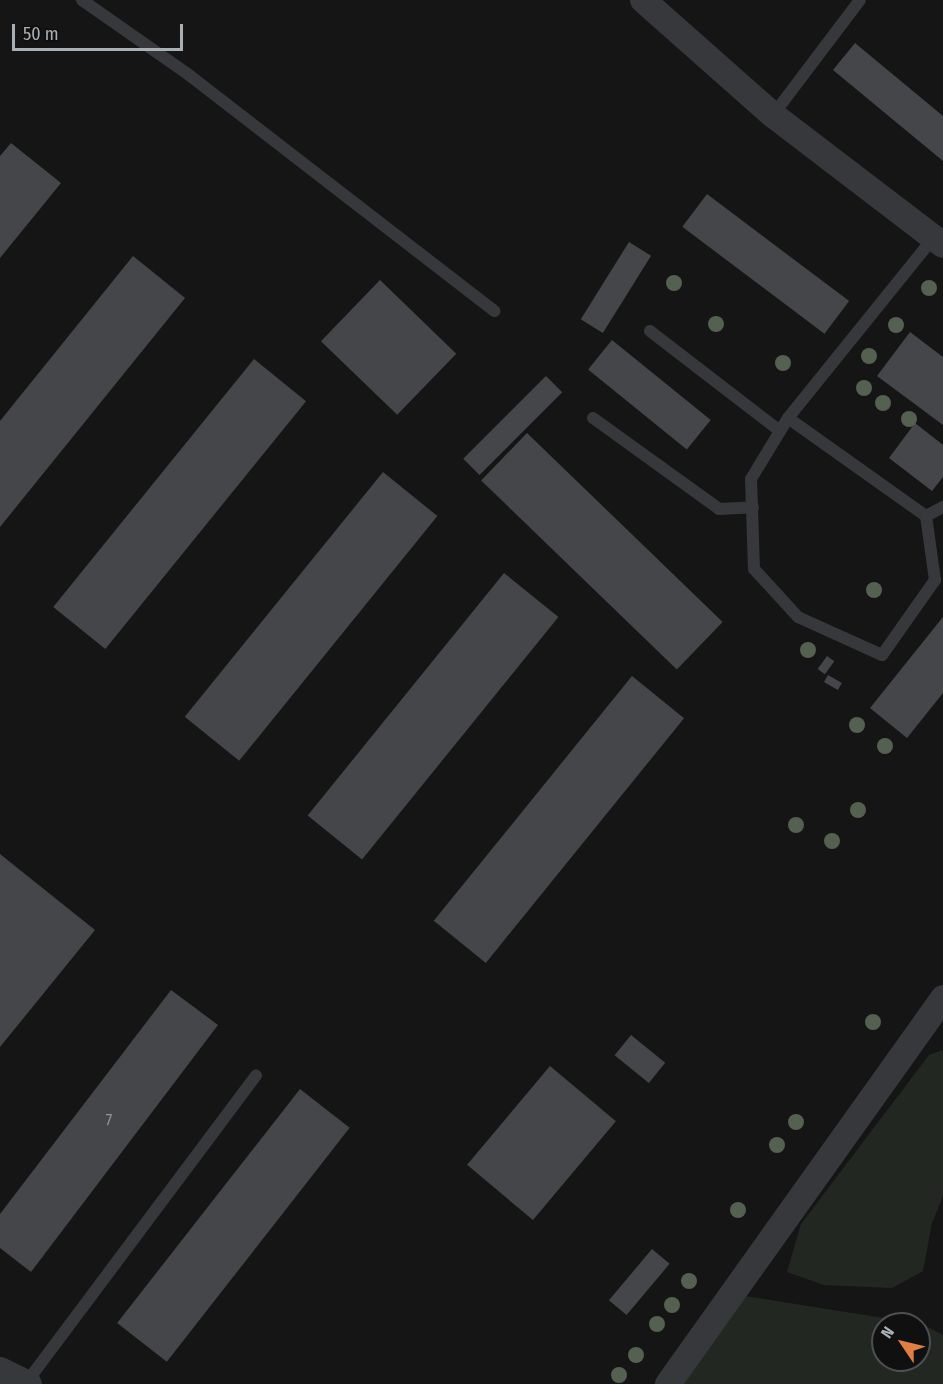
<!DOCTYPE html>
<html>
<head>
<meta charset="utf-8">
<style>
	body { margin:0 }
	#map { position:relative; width:943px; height:1384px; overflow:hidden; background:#151516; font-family:"Fira Sans Condensed",sans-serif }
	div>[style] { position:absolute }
	.green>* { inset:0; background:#222821 }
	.building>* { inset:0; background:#444649; transform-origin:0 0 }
	.lane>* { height:12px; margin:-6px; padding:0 6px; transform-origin:6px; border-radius:6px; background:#36383b }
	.street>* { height:26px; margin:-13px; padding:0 13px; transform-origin:13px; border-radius:13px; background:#36383b }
	.trees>* { width:16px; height:16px; margin:-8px; border-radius:50%; background:#546050 }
	span { translate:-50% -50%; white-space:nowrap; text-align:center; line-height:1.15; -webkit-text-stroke:4.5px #101011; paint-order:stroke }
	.number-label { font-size:16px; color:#8f969a }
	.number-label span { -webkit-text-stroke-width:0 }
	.north { position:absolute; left:871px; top:1312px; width:60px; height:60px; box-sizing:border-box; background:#101011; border:2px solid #4d5053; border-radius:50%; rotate:305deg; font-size:16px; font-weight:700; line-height:24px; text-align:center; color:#a8b0b5 }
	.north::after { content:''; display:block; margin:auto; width:21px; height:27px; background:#e17e42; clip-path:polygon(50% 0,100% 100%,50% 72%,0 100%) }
	.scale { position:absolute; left:12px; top:24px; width:171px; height:27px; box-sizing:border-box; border:3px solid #a8b0b5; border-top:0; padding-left:8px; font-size:18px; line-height:21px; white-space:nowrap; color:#a8b0b5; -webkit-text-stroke:4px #101011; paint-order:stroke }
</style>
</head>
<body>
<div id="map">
	<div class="green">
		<div style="clip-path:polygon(943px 1050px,943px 1196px,932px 1223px,923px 1271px,892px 1288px,824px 1285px,787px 1272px,801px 1224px,929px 1055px)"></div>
		<div style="clip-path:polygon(evenodd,732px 1294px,922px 1324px,943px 1335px,943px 1384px,668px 1384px,732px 1294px,883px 1324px,919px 1324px,919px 1360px,883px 1360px,883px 1324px)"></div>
	</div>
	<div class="building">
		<div style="clip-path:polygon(855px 43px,943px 116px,943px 161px,833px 70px)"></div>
		<div style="clip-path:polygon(11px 143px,61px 183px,0 258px,0 156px)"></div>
		<div style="left:707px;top:194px;width:178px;height:41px;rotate:37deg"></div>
		<div style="left:629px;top:242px;width:26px;height:91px;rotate:32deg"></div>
		<div style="clip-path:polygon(133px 256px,185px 298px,0 527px,0 421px)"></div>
		<div style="left:380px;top:280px;width:106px;height:85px;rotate:44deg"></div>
		<div style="clip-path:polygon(910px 332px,943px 357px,943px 425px,877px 376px)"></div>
		<div style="left:612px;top:340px;width:127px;height:38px;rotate:39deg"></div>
		<div style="left:254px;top:359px;width:67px;height:319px;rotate:39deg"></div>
		<div style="left:546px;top:376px;width:23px;height:117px;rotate:45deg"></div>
		<div style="clip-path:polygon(915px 423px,943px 445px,943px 477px,932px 491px,889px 458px)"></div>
		<div style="left:527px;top:433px;width:272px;height:66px;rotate:44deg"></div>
		<div style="left:383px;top:472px;width:70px;height:315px;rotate:39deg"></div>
		<div style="left:504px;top:573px;width:70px;height:312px;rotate:39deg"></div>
		<div style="clip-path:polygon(943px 617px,943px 693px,907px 738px,870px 708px)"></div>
		<div style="left:827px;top:656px;width:9px;height:16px;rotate:36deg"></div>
		<div style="left:828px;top:675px;width:16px;height:8px;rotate:30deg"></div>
		<div style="left:632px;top:676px;width:67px;height:315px;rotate:39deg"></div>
		<div style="clip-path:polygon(0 854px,95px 930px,0 1047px)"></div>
		<div style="clip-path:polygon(171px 990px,218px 1025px,31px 1272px,0 1248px,0 1214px)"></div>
		<div style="left:631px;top:1035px;width:44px;height:26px;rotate:39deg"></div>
		<div style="left:550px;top:1066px;width:86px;height:129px;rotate:40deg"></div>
		<div style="left:300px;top:1089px;width:63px;height:297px;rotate:38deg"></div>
		<div style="left:652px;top:1249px;width:23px;height:67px;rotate:40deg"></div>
	</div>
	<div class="lane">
		<div style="left:82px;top:0;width:131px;rotate:35deg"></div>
		<div style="left:189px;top:75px;width:386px;rotate:37.7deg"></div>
		<div style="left:773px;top:115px;width:144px;rotate:-52.9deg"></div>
		<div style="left:650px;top:331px;width:164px;rotate:37.6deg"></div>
		<div style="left:593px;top:418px;width:155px;rotate:35.8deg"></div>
		<div style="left:719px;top:509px;width:34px;rotate:-3deg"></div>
		<div style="left:788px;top:418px;width:169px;rotate:35.4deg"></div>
		<div style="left:926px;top:516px;width:65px;rotate:82deg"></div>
		<div style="left:935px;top:580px;width:92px;rotate:125.2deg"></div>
		<div style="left:882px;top:655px;width:92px;rotate:-155.7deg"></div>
		<div style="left:798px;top:617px;width:65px;rotate:-132.5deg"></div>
		<div style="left:754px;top:569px;width:90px;rotate:-91.9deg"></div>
		<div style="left:751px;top:479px;width:71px;rotate:-58.8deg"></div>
		<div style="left:788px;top:418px;width:234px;rotate:-51.1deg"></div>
		<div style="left:926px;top:516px;width:19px;rotate:-28deg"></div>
		<div style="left:26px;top:1383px;width:384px;rotate:-53.2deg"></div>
	</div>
	<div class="street">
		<div style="left:643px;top:0;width:174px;rotate:41.5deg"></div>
		<div style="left:773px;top:115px;width:214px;rotate:37.4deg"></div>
		<div style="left:0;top:1370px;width:32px;rotate:26deg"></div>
		<div style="left:668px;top:1384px;width:474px;rotate:-54.5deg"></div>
	</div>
	<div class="trees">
		<div style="left:674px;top:283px"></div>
		<div style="left:929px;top:288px"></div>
		<div style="left:716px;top:324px"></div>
		<div style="left:896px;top:325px"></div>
		<div style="left:869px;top:356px"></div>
		<div style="left:783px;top:363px"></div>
		<div style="left:864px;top:388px"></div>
		<div style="left:883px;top:403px"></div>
		<div style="left:909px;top:419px"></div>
		<div style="left:874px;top:590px"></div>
		<div style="left:808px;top:650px"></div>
		<div style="left:857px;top:725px"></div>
		<div style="left:885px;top:746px"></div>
		<div style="left:858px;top:810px"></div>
		<div style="left:796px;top:825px"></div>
		<div style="left:832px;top:841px"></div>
		<div style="left:873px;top:1022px"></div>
		<div style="left:796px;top:1122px"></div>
		<div style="left:777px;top:1145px"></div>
		<div style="left:738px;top:1210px"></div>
		<div style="left:689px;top:1281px"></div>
		<div style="left:672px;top:1305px"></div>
		<div style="left:657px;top:1324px"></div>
		<div style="left:636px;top:1355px"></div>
		<div style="left:619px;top:1375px"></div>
	</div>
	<div class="number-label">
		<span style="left:109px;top:1120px">7</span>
	</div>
	<div class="north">N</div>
	<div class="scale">50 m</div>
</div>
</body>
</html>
